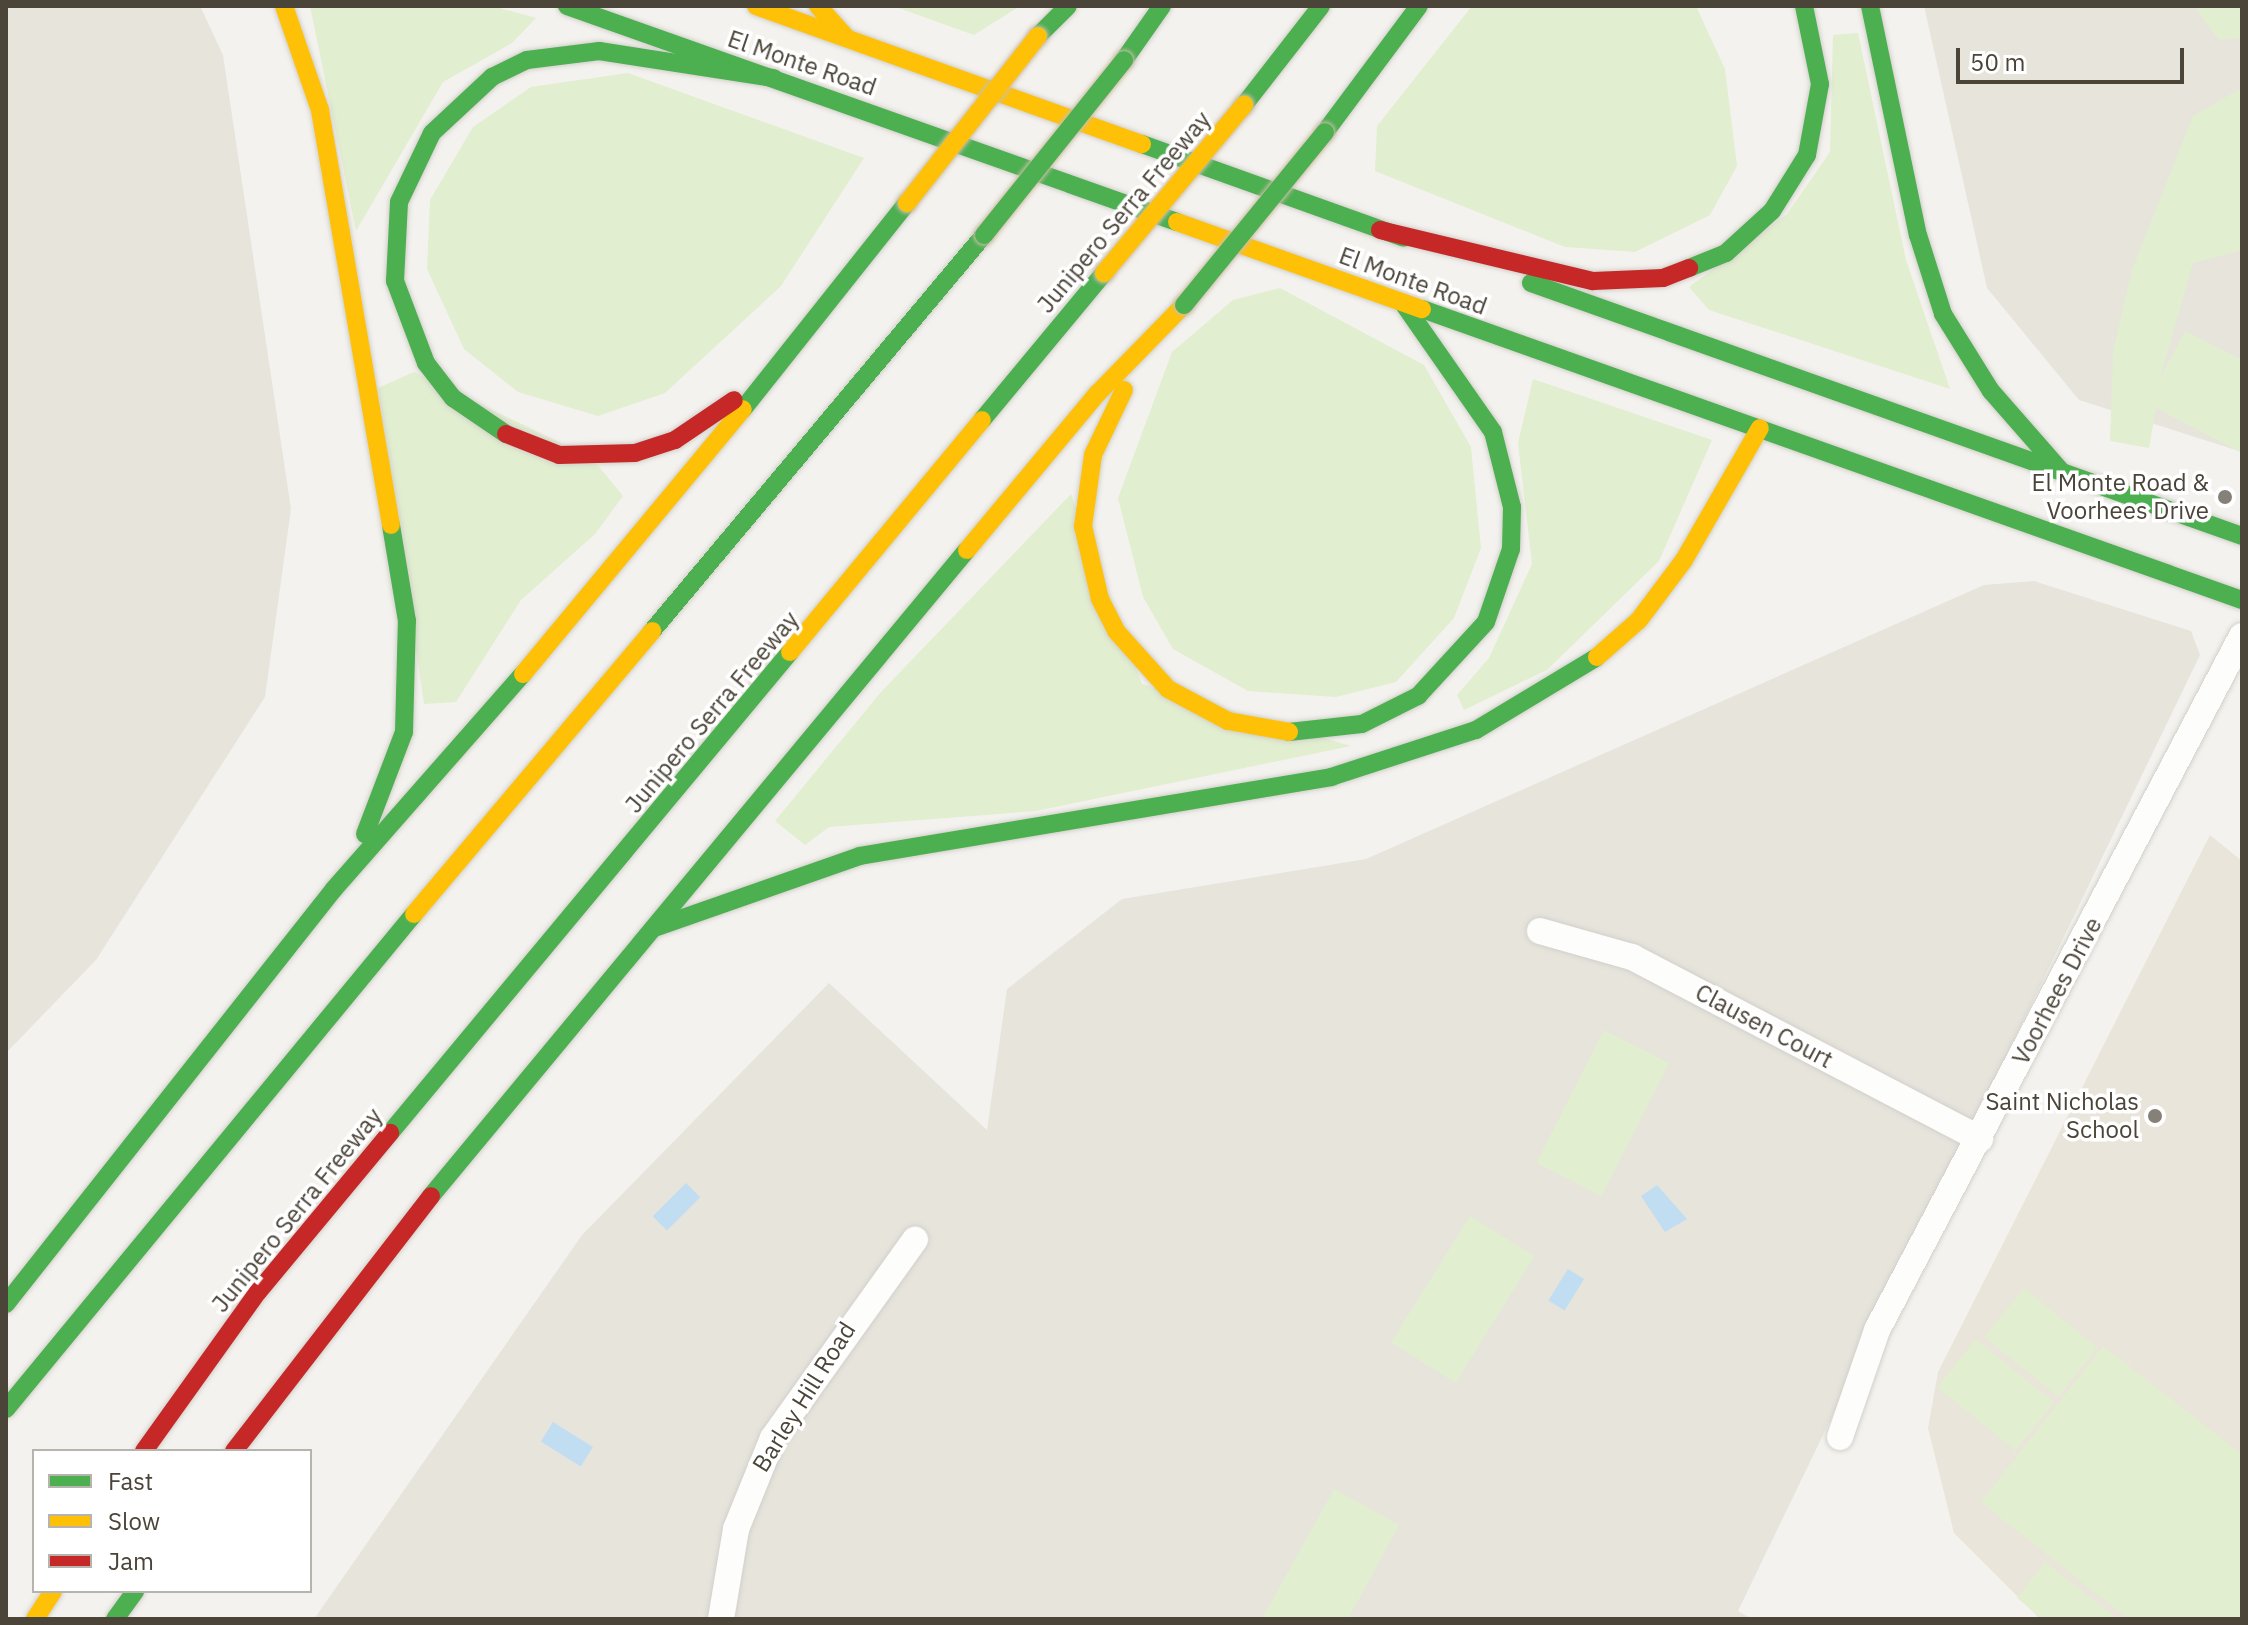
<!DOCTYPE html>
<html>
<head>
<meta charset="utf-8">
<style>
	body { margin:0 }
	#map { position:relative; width:2248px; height:1625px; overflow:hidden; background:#f4f2ee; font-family:"IBM Plex Sans",sans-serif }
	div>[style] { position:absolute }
	.residential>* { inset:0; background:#e7e4dc }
	.education>* { inset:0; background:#eae5da }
	.green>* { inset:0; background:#e1eecf; transform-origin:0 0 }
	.water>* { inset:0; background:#c0ddf1; transform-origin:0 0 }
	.roads { filter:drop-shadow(0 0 2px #d2d0cb) drop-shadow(0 0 2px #d2d0cb) }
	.street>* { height:26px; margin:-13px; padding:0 13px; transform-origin:13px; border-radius:13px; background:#fdfdfc }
	.fast>* { height:18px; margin:-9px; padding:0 9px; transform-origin:9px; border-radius:9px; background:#4caf50 }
	.slow>* { height:18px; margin:-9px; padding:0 9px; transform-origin:9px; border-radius:9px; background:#ffc107 }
	.jam>* { height:18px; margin:-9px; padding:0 9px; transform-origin:9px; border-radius:9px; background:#c62828 }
	.bridges { filter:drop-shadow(0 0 2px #ccbfa9) drop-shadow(0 0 2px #ccbfa9) }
	.fast-bridge>* { height:18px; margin:-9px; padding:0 9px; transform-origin:9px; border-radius:9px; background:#4caf50 }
	.slow-bridge>* { height:18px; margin:-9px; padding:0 9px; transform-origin:9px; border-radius:9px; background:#ffc107 }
	.dots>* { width:22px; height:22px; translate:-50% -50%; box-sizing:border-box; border:4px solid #fff; border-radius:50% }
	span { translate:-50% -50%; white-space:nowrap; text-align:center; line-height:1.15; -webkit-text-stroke:7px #fff; paint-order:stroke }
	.street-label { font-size:24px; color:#4b4439 }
	.poi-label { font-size:24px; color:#4b4439 }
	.right { translate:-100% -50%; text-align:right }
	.frame { position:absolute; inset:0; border:8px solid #4b4439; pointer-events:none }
	.legend { position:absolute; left:32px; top:1449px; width:280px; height:144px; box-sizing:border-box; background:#fff; border:2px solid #b7b4b0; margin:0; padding:10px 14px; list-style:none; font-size:24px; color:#4b4439 }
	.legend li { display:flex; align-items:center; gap:16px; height:40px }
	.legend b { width:40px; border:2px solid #b7b4b0 }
	.scale { position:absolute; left:1956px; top:48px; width:228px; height:36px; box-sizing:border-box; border:4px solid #4b4439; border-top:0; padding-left:10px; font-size:24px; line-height:28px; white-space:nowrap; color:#4b4439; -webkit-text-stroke:6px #fff; paint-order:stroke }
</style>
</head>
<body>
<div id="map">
	<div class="residential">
		<div style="clip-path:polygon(6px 6px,200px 6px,223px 55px,291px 509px,265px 697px,96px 960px,6px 1053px)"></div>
		<div style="clip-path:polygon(1924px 6px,2242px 6px,2242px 452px,2079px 400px,1987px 288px)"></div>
		<div style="clip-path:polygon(2034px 581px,2191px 631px,2200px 655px,1738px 1611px,1752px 1619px,314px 1619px,582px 1235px,829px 983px,987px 1130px,1007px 989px,1122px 899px,1366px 859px,1984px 585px)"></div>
	</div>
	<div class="education">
		<div style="clip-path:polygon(2210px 835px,2242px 861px,2242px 1619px,2040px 1619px,1954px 1533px,1928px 1428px,1938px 1372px)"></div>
	</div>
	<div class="green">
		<div style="clip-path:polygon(310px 6px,492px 6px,536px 18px,512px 43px,443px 82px,356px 231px)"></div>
		<div style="clip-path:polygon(893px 6px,1020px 6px,974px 35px)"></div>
		<div style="clip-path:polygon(1472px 6px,1696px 6px,1725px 69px,1737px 166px,1710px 215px,1635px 252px,1565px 247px,1375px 171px,1377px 126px)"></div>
		<div style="clip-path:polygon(2194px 6px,2242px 6px,2242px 38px,2219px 40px)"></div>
		<div style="clip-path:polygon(1858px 33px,1906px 260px,1950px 389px,1709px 310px,1689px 287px,1787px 214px,1830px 152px,1833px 35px)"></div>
		<div style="clip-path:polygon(628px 73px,864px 158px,781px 286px,665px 393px,598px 416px,518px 392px,464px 349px,427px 269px,430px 200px,473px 127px,531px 87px)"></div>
		<div style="clip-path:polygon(2242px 88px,2242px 250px,2193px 263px,2160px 378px,2185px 331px,2242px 360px,2242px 453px,2156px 408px,2149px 448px,2110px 441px,2113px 351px,2132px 270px,2193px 116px)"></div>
		<div style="clip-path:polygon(1280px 288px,1424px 365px,1471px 447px,1481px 548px,1454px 618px,1396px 682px,1336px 697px,1248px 691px,1173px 649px,1143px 597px,1118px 498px,1172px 352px,1233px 300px)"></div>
		<div style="clip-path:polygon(414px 372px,592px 458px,623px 496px,595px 534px,521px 600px,456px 702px,424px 704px,378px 388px)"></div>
		<div style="clip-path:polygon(1533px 379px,1712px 440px,1659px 561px,1547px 670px,1464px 710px,1457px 695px,1489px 658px,1532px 564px,1518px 443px)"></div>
		<div style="clip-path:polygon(1071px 494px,1142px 684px,1351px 746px,1036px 811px,829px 827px,805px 845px,775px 821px,881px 692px)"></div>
		<div style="left:1604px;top:1030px;width:73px;height:149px;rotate:27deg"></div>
		<div style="left:1470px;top:1216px;width:76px;height:149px;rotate:32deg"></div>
		<div style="left:2024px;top:1288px;width:95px;height:63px;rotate:39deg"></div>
		<div style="left:1976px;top:1339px;width:101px;height:62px;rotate:39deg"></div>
		<div style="clip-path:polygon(2103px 1346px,2242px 1454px,2242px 1619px,2128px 1619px,1981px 1502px)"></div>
		<div style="clip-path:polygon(1334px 1489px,1399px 1525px,1348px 1619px,1262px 1619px)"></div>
		<div style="clip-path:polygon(2045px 1562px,2118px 1619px,2043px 1619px,2017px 1598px)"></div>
	</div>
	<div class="water">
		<div style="left:686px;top:1183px;width:20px;height:47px;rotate:45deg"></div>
		<div style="clip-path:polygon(1657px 1185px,1687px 1219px,1665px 1232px,1641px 1196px)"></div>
		<div style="left:1568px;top:1269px;width:19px;height:37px;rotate:32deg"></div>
		<div style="left:553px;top:1422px;width:47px;height:23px;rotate:32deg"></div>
	</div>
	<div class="roads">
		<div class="street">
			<div style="left:1540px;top:931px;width:96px;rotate:15.8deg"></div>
			<div style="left:1632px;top:957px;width:393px;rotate:27.6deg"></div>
			<div style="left:1840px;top:1437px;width:113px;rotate:-70.9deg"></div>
			<div style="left:1877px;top:1330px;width:784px;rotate:-62.26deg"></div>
			<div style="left:721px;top:1619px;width:91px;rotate:-80.5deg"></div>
			<div style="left:736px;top:1529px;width:98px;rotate:-67.9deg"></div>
			<div style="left:773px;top:1438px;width:244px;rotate:-54.4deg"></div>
		</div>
		<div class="fast">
			<div style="left:567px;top:6px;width:647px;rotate:19.5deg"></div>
			<div style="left:1870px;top:6px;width:234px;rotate:78.2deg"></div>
			<div style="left:1918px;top:235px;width:83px;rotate:72.4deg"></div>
			<div style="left:1943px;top:314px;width:91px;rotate:58.1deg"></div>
			<div style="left:1991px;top:391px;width:108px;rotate:48.8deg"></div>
			<div style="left:1038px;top:36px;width:42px;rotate:-45deg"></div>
			<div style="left:1124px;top:60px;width:66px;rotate:-54.9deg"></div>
			<div style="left:1244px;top:105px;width:125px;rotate:-52.1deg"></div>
			<div style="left:1325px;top:132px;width:157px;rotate:-53.3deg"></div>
			<div style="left:1142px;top:144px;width:278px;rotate:19.7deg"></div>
			<div style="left:1689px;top:268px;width:40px;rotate:-22deg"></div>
			<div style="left:1726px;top:253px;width:62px;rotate:-42.4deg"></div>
			<div style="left:1772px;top:211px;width:66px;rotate:-58deg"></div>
			<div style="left:1807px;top:155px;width:72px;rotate:-79.6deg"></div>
			<div style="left:1820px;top:84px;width:80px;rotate:-101.6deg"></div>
			<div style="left:1531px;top:283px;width:755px;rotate:19.59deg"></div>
			<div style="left:1422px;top:309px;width:870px;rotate:19.54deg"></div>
			<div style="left:743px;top:409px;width:263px;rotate:-51.5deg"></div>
			<div style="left:982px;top:420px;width:191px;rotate:-50.3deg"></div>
			<div style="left:506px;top:434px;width:64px;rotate:-145.8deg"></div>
			<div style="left:453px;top:398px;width:44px;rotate:-127.6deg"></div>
			<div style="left:426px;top:363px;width:88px;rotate:-110.7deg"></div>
			<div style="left:395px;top:281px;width:79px;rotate:-87.1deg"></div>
			<div style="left:399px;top:202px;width:76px;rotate:-64.4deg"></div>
			<div style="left:432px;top:133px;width:82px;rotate:-43deg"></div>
			<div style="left:492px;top:77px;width:39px;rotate:-26deg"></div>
			<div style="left:527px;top:60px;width:73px;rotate:-7.1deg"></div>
			<div style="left:599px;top:51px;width:177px;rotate:8.8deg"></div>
			<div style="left:652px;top:631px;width:517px;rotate:-50.02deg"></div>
			<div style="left:1289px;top:732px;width:73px;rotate:-6.3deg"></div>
			<div style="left:1362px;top:724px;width:63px;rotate:-26.6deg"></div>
			<div style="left:1418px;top:696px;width:100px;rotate:-47.4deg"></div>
			<div style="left:1486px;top:622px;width:77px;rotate:-71.1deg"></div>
			<div style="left:1511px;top:549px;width:42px;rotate:-88.6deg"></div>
			<div style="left:1512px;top:507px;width:77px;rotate:-104.2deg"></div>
			<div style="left:1493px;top:432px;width:157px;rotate:-124.9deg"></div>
			<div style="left:365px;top:834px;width:109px;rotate:-69.1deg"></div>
			<div style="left:404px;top:732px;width:111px;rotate:-88.5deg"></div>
			<div style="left:407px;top:621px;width:97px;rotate:-99.5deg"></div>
			<div style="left:657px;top:927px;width:215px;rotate:-19.3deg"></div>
			<div style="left:860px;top:856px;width:478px;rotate:-9.5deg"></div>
			<div style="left:1331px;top:777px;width:152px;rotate:-18deg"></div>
			<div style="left:1476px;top:730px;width:141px;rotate:-31.1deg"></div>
			<div style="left:390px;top:1133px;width:626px;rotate:-50.25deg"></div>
			<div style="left:431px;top:1196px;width:839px;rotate:-50.32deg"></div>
			<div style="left:6px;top:1304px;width:529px;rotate:-51.68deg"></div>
			<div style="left:334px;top:889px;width:286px;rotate:-48.7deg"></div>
			<div style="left:6px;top:1409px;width:641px;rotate:-50.5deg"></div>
			<div style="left:115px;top:1619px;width:34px;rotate:-54deg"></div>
		</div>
		<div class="slow">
			<div style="left:284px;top:6px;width:110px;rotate:70.9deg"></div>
			<div style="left:320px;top:110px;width:421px;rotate:80.3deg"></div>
			<div style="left:756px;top:6px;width:410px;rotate:19.7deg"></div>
			<div style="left:818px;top:6px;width:42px;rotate:47.9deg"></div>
			<div style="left:1177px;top:222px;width:260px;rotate:19.6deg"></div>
			<div style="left:1124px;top:390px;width:72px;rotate:115.5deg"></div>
			<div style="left:1093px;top:455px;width:72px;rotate:98deg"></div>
			<div style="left:1083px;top:526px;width:75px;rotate:76.9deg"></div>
			<div style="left:1100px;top:599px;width:36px;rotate:63deg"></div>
			<div style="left:1116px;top:631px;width:78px;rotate:48.1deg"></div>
			<div style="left:1168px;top:689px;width:68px;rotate:28.1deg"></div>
			<div style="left:1228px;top:721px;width:62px;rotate:10.2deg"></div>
			<div style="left:967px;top:550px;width:204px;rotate:-50.2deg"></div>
			<div style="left:1098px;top:393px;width:123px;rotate:-45.7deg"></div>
			<div style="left:790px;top:652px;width:301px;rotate:-50.4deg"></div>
			<div style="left:1597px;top:657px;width:56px;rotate:-41.4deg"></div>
			<div style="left:1639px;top:620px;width:75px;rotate:-53.1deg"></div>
			<div style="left:1684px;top:560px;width:152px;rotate:-60.1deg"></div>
			<div style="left:523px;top:674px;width:344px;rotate:-50.3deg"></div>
			<div style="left:414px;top:914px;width:370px;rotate:-49.9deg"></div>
			<div style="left:35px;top:1619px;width:33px;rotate:-57deg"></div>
		</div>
		<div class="jam">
			<div style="left:1380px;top:230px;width:219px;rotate:13.5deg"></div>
			<div style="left:1593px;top:281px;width:70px;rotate:-2.5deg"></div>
			<div style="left:1663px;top:278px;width:28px;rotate:-21deg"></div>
			<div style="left:506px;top:434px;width:57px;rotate:21.6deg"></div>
			<div style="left:559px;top:455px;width:76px;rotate:-1.5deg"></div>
			<div style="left:635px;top:453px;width:42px;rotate:-18deg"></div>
			<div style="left:675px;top:440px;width:71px;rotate:-34.1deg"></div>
			<div style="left:144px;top:1451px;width:196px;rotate:-54.4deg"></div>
			<div style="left:258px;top:1292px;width:207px;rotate:-50.3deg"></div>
			<div style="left:234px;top:1451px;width:322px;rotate:-52.3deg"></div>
		</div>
	</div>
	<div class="bridges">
		<div class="fast-bridge">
			<div style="left:984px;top:235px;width:224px;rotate:-51.3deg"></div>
			<div style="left:1184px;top:305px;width:223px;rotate:-50.8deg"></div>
		</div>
		<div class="slow-bridge">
			<div style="left:907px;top:203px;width:212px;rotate:-51.9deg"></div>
			<div style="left:1104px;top:273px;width:219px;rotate:-50.2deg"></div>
		</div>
	</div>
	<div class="dots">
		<div style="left:2225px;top:497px;background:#868178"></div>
		<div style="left:2155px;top:1116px;background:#868178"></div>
	</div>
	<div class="street-label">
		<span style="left:802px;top:63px;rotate:19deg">El Monte Road</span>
		<span style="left:1124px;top:212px;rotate:-50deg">Junipero Serra Freeway</span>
		<span style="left:1413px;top:281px;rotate:20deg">El Monte Road</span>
		<span style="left:712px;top:712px;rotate:-50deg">Junipero Serra Freeway</span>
		<span style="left:2057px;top:991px;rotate:-62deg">Voorhees Drive</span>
		<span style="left:1764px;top:1026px;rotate:28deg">Clausen Court</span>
		<span style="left:297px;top:1210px;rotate:-51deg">Junipero Serra Freeway</span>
		<span style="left:804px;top:1397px;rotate:-58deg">Barley Hill Road</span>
	</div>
	<div class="poi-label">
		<span class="right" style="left:2209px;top:497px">El Monte Road &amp;<br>Voorhees Drive</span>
		<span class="right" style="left:2139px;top:1116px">Saint Nicholas<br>School</span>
	</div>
	<div class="frame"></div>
	<ul class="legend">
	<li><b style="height:10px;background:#4caf50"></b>Fast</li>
	<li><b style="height:10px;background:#ffc107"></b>Slow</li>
	<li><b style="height:10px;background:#c62828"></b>Jam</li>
	</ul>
	<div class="scale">50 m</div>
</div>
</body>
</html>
